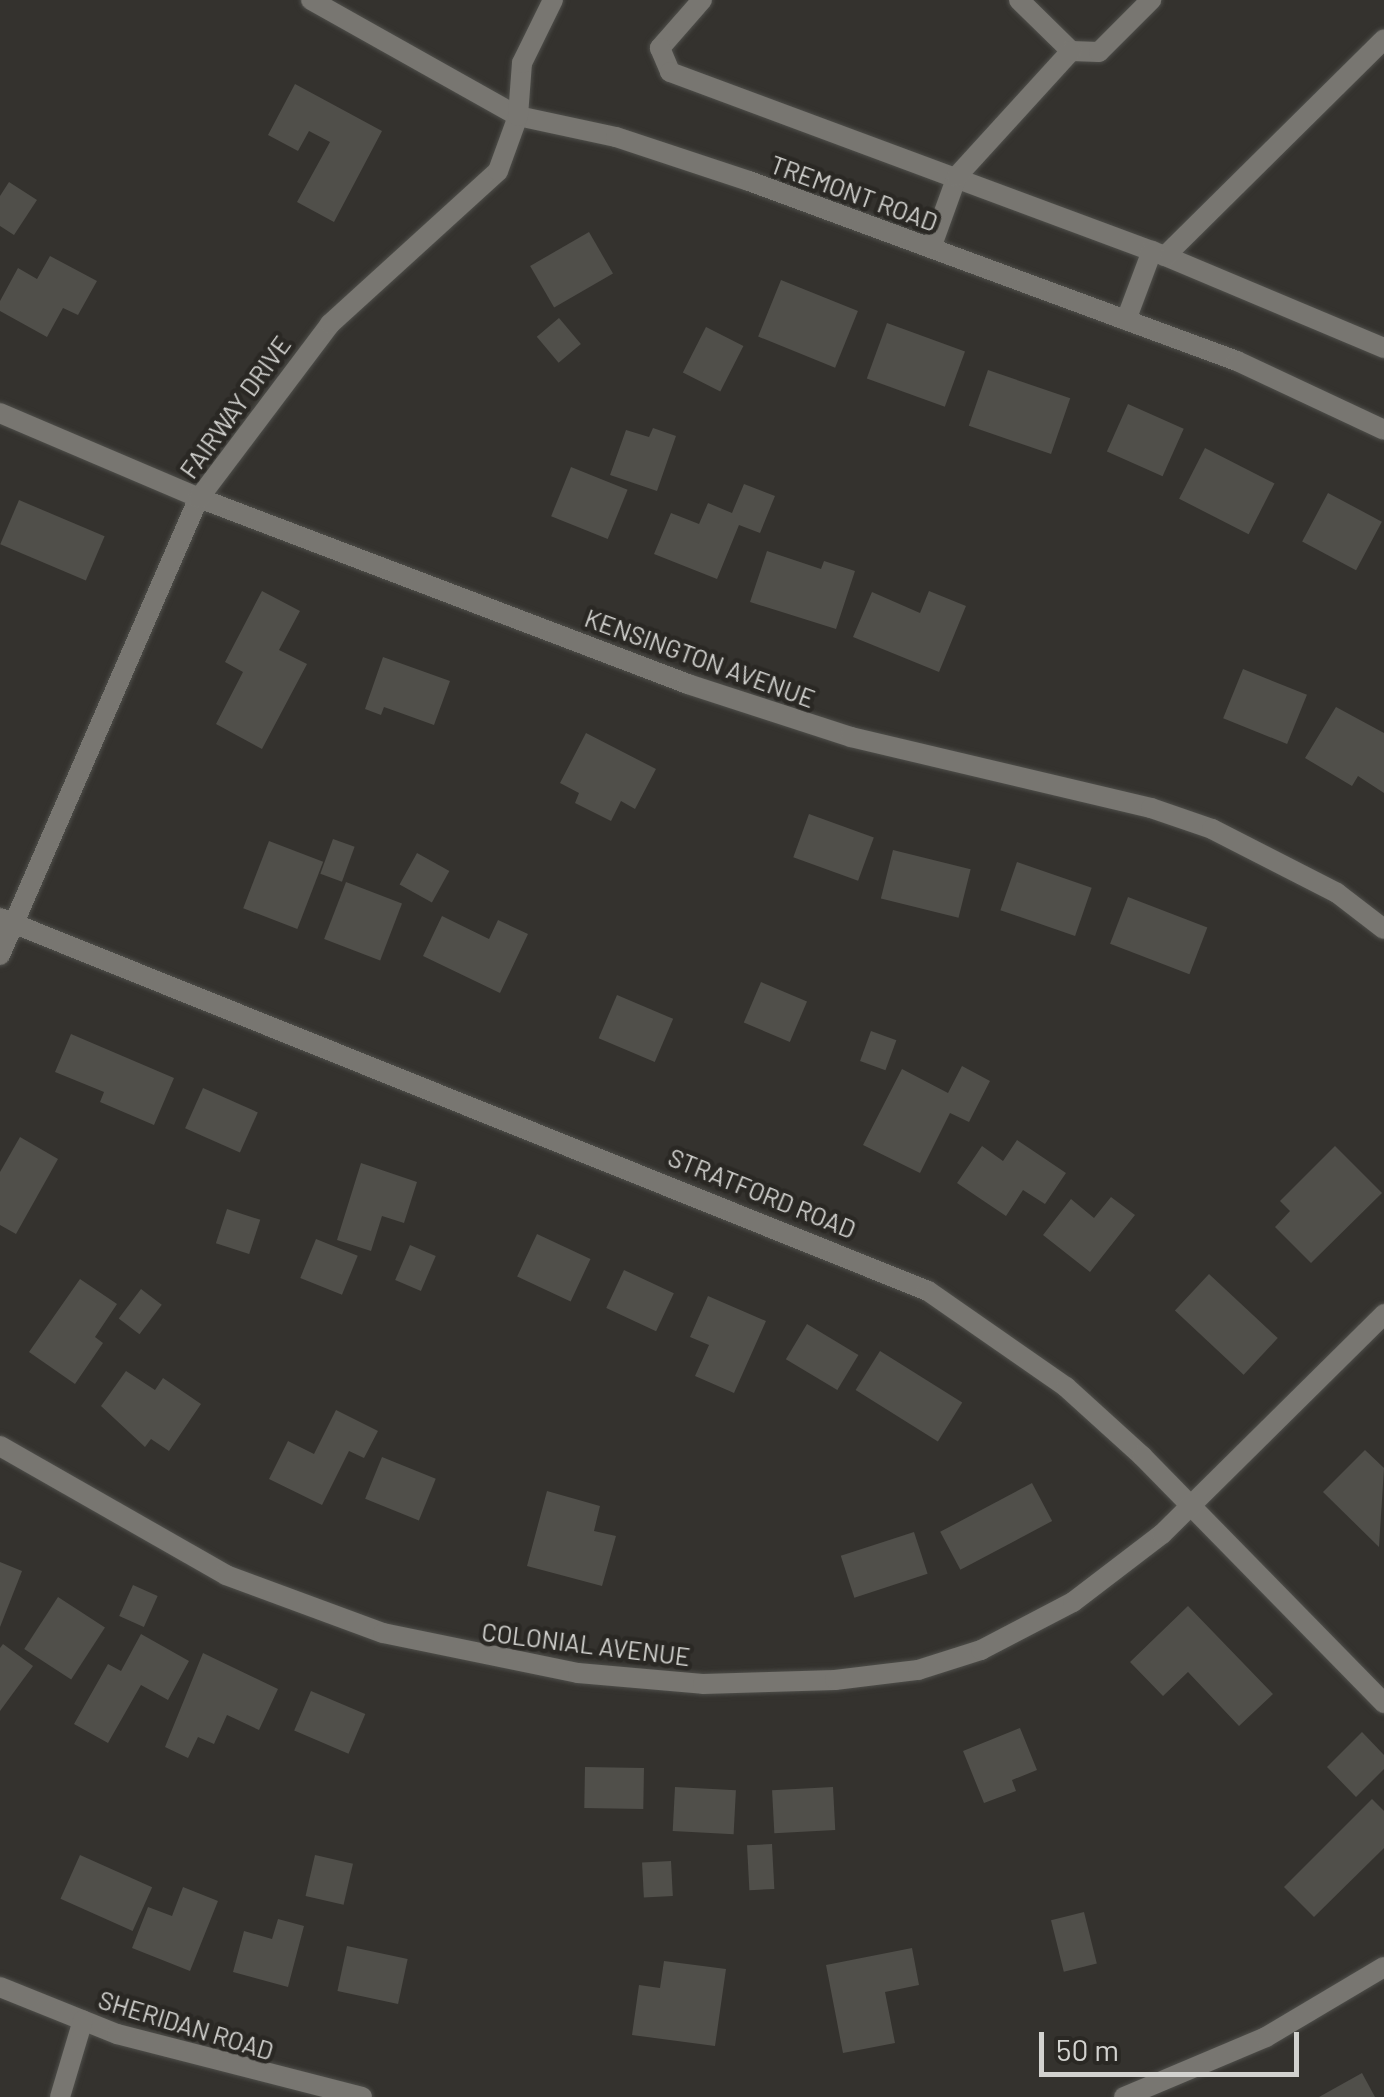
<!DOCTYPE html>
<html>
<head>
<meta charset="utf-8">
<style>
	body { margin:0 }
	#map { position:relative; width:1384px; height:2097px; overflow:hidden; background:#34322e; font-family:Barlow,sans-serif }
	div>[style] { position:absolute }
	.building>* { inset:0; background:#504f4a; transform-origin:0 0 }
	.roads { filter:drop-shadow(0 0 2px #4e4e4a) drop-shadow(0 0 2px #4e4e4a) }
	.service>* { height:20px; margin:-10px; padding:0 10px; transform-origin:10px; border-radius:10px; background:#787671 }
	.minor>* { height:20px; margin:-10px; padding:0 10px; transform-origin:10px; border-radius:10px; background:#787671 }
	span { translate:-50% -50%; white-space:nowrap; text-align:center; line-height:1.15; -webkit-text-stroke:9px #2a2824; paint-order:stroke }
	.street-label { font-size:25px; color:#d2d2cf }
	.scale { position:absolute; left:1039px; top:2032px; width:260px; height:45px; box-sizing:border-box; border:5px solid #d2d2cf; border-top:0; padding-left:12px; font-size:30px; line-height:35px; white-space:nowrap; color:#d2d2cf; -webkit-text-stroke:8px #2a2824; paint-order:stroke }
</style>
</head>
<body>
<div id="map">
	<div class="building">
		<div style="clip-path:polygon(295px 84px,382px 131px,334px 222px,297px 202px,330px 142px,309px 131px,298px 151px,268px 135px)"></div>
		<div style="clip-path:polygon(9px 182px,37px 200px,14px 235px,0 226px,0 196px)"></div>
		<div style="left:589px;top:232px;width:48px;height:68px;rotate:60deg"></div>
		<div style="clip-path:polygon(50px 256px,97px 281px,78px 315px,63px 308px,47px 337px,0 311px,0 301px,18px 268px,37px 279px)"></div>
		<div style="left:781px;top:280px;width:83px;height:61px;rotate:22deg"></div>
		<div style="left:559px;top:318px;width:34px;height:29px;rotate:50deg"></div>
		<div style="left:887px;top:323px;width:83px;height:59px;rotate:20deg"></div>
		<div style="left:706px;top:327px;width:42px;height:51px;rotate:27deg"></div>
		<div style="left:988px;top:370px;width:87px;height:59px;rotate:19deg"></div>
		<div style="left:1128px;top:404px;width:61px;height:52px;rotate:24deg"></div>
		<div style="clip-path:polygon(653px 428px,676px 436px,657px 491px,610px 475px,626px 430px,649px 437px)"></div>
		<div style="left:1205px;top:448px;width:78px;height:57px;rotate:27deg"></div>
		<div style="left:571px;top:467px;width:61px;height:53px;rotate:22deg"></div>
		<div style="clip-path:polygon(744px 484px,775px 496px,760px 533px,739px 525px,717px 579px,654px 554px,671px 513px,699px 524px,708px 503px,732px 513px)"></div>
		<div style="left:1328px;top:493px;width:61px;height:55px;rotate:28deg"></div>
		<div style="left:19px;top:500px;width:93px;height:48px;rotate:23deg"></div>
		<div style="clip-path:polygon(767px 551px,821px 569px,824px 561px,855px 571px,836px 629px,750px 602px)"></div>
		<div style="clip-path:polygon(262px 591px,300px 611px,279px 650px,307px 664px,262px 749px,216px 724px,243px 672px,225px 662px)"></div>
		<div style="clip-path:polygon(929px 591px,966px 606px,939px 672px,853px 637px,872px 592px,920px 613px)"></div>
		<div style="clip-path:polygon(383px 657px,450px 681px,434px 725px,384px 707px,381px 715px,365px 709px)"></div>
		<div style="left:1243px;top:669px;width:69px;height:53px;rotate:22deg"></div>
		<div style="clip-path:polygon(1336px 707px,1384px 733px,1384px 793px,1358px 776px,1352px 786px,1305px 758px)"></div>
		<div style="clip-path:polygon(586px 733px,656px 769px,635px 809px,621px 801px,611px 821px,575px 803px,579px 793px,560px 783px)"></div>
		<div style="left:809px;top:814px;width:69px;height:46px;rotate:20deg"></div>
		<div style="left:333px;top:839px;width:23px;height:37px;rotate:20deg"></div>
		<div style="left:269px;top:841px;width:58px;height:72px;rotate:21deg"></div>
		<div style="left:893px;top:850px;width:80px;height:50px;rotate:14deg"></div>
		<div style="left:417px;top:853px;width:37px;height:36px;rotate:29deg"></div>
		<div style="left:1017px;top:862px;width:79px;height:51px;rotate:19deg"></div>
		<div style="left:346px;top:882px;width:60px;height:61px;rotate:21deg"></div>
		<div style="left:1128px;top:897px;width:85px;height:50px;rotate:21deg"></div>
		<div style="clip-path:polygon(442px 916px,489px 939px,498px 920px,528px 934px,500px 993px,423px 956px)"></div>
		<div style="left:761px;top:982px;width:50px;height:44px;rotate:23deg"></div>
		<div style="left:617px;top:995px;width:61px;height:47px;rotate:23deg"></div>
		<div style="left:871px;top:1031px;width:27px;height:32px;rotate:20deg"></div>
		<div style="clip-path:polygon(71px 1034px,174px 1078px,154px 1125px,100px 1102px,104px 1092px,55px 1072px)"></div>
		<div style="clip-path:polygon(962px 1066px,990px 1081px,969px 1122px,950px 1113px,920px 1173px,863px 1145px,902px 1069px,948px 1093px)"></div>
		<div style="left:203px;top:1088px;width:60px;height:44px;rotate:24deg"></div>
		<div style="clip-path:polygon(20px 1137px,58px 1159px,16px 1234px,0 1225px,0 1172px)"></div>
		<div style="clip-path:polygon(1017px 1140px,1066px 1173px,1045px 1204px,1023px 1190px,1006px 1216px,957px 1183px,982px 1146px,1003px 1161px)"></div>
		<div style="clip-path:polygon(1335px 1146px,1382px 1193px,1311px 1263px,1275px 1227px,1290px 1211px,1280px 1201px)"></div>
		<div style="clip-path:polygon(361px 1163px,417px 1182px,404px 1223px,382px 1216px,371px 1251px,337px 1240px)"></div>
		<div style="clip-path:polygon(1111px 1197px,1135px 1215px,1090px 1272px,1043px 1235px,1071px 1199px,1094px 1218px)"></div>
		<div style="left:227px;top:1209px;width:35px;height:36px;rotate:18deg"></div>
		<div style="left:537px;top:1234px;width:59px;height:47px;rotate:25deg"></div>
		<div style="left:316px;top:1239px;width:45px;height:42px;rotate:22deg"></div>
		<div style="left:410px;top:1245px;width:28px;height:38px;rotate:23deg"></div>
		<div style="left:624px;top:1270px;width:55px;height:42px;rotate:25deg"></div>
		<div style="left:1209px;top:1274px;width:94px;height:50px;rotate:43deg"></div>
		<div style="clip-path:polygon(80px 1279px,117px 1304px,95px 1337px,103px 1343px,75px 1384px,29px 1352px)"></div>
		<div style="left:141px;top:1289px;width:26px;height:37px;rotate:37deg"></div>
		<div style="clip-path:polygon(708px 1296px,766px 1321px,734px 1393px,695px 1376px,709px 1345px,690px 1337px)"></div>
		<div style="left:807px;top:1324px;width:60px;height:41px;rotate:31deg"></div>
		<div style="left:880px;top:1351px;width:97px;height:46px;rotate:32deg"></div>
		<div style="clip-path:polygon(126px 1371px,155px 1390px,163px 1378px,201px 1404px,169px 1451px,151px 1439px,145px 1447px,101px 1406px)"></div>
		<div style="clip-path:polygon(336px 1410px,378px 1431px,364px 1458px,349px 1451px,322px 1505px,269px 1479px,288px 1441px,314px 1454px)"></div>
		<div style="clip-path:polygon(1365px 1450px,1384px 1468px,1379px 1547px,1323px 1492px)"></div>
		<div style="left:382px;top:1457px;width:58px;height:45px;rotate:22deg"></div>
		<div style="left:1032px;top:1483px;width:43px;height:104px;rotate:62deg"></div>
		<div style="clip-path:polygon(547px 1491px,600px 1506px,594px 1531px,616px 1536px,602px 1586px,527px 1566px)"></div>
		<div style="left:914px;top:1532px;width:44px;height:77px;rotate:72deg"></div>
		<div style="clip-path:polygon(0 1562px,22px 1571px,0 1627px)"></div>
		<div style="left:133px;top:1585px;width:27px;height:34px;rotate:24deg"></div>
		<div style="left:58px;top:1597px;width:56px;height:62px;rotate:33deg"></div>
		<div style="clip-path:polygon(1188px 1606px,1273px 1694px,1239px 1726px,1188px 1672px,1163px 1696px,1130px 1662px)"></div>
		<div style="clip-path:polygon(141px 1634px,189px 1661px,168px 1700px,141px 1685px,108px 1743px,74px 1724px,108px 1664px,121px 1671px)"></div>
		<div style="clip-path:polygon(3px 1644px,33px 1666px,0 1711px,0 1648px)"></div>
		<div style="clip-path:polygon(203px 1653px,278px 1689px,259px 1730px,227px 1715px,214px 1744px,198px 1737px,188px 1758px,165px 1747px)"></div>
		<div style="left:311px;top:1691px;width:59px;height:43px;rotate:23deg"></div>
		<div style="clip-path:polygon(1020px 1728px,1037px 1770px,1012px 1780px,1016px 1791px,984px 1803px,963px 1751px)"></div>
		<div style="clip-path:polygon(1362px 1732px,1384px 1755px,1384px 1769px,1356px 1797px,1327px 1767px)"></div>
		<div style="left:585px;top:1767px;width:59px;height:41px;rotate:1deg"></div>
		<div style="left:675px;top:1787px;width:61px;height:44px;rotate:3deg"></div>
		<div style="left:833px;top:1787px;width:43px;height:61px;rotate:87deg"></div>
		<div style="clip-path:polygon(1372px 1799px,1384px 1811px,1384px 1848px,1314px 1917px,1284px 1887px)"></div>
		<div style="left:772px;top:1844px;width:45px;height:25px;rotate:87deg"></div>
		<div style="left:80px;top:1855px;width:79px;height:48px;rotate:24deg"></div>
		<div style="left:315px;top:1855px;width:39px;height:42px;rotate:13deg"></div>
		<div style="left:671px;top:1861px;width:35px;height:29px;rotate:87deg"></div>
		<div style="clip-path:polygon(183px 1887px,218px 1901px,190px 1971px,132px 1948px,148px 1907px,172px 1916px)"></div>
		<div style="left:1084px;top:1912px;width:53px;height:34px;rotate:76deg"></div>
		<div style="clip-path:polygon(278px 1919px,304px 1926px,288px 1987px,233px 1972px,244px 1931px,272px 1939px)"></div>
		<div style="left:347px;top:1946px;width:62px;height:46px;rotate:12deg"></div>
		<div style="clip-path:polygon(912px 1948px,919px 1985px,885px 1992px,895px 2043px,843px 2053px,826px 1965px)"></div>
		<div style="clip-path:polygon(664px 1961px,726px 1969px,715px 2046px,632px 2035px,639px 1985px,660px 1988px)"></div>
		<div style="clip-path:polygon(1362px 2073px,1375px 2097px,1319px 2097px)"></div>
	</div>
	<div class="roads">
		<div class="service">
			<div style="left:702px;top:0;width:64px;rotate:131.2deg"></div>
			<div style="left:660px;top:48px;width:26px;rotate:67deg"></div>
			<div style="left:670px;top:72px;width:528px;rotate:20.39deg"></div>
			<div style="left:1165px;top:256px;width:238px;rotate:22.8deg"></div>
			<div style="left:1019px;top:0;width:73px;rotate:44.4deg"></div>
			<div style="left:1071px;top:51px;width:28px;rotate:2deg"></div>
			<div style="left:1099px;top:52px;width:74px;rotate:-45deg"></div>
			<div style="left:931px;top:248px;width:77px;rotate:-70.1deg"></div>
			<div style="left:957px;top:176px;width:169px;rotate:-47.6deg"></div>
			<div style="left:1165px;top:256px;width:308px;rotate:-44.7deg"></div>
			<div style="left:1126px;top:320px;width:74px;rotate:-69.4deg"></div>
		</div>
		<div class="minor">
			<div style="left:311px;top:0;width:237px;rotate:29.3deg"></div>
			<div style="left:518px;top:116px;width:100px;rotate:12.1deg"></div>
			<div style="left:616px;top:137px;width:140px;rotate:18.3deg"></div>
			<div style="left:749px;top:181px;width:520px;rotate:20.25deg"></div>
			<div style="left:1237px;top:361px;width:162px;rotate:25.1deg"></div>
			<div style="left:0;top:413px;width:216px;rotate:23.1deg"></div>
			<div style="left:199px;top:498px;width:523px;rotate:20.83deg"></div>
			<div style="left:688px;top:684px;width:171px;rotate:18deg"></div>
			<div style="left:851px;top:737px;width:308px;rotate:13.3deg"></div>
			<div style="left:1151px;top:808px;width:65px;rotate:19deg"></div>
			<div style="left:1212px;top:829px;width:140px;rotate:27.1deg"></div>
			<div style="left:1337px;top:893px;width:59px;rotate:37.5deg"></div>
			<div style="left:0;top:918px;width:1000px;rotate:21.9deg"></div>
			<div style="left:928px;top:1291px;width:168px;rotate:34.8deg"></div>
			<div style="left:1066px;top:1387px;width:103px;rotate:42.2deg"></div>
			<div style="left:1142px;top:1456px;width:346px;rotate:45.6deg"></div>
			<div style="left:0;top:955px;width:498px;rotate:-66.5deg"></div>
			<div style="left:199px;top:498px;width:218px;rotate:-53deg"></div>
			<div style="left:330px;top:324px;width:227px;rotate:-42.3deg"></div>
			<div style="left:498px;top:171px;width:59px;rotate:-70deg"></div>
			<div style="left:518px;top:116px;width:53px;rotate:-85.7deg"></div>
			<div style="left:522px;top:63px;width:70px;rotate:-63.8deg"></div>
			<div style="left:0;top:1446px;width:260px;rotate:29.7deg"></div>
			<div style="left:226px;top:1575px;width:167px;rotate:20.3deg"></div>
			<div style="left:383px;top:1633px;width:199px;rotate:11.6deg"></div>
			<div style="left:578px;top:1673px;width:125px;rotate:5deg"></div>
			<div style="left:703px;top:1684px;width:132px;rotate:-1.7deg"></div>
			<div style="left:835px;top:1680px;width:84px;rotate:-6.9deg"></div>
			<div style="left:918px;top:1670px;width:66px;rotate:-17.6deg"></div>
			<div style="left:981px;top:1650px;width:104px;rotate:-27.6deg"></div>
			<div style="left:1073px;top:1602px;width:112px;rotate:-37.4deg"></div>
			<div style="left:1162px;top:1534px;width:313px;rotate:-44.7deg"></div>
			<div style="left:0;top:1987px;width:126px;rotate:21.9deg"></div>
			<div style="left:117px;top:2034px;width:253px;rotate:14.4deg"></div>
			<div style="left:60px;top:2097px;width:80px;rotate:-73.4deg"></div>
			<div style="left:1124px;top:2097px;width:154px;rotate:-22.9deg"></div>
			<div style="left:1266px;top:2037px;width:137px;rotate:-30.7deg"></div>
		</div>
	</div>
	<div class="street-label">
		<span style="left:854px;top:193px;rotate:20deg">TREMONT ROAD</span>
		<span style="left:235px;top:407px;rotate:-54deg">FAIRWAY DRIVE</span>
		<span style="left:700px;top:658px;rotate:20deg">KENSINGTON AVENUE</span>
		<span style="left:762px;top:1193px;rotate:22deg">STRATFORD ROAD</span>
		<span style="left:586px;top:1644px;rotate:7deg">COLONIAL AVENUE</span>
		<span style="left:186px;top:2025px;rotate:17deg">SHERIDAN ROAD</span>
	</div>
	<div class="scale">50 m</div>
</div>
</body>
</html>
